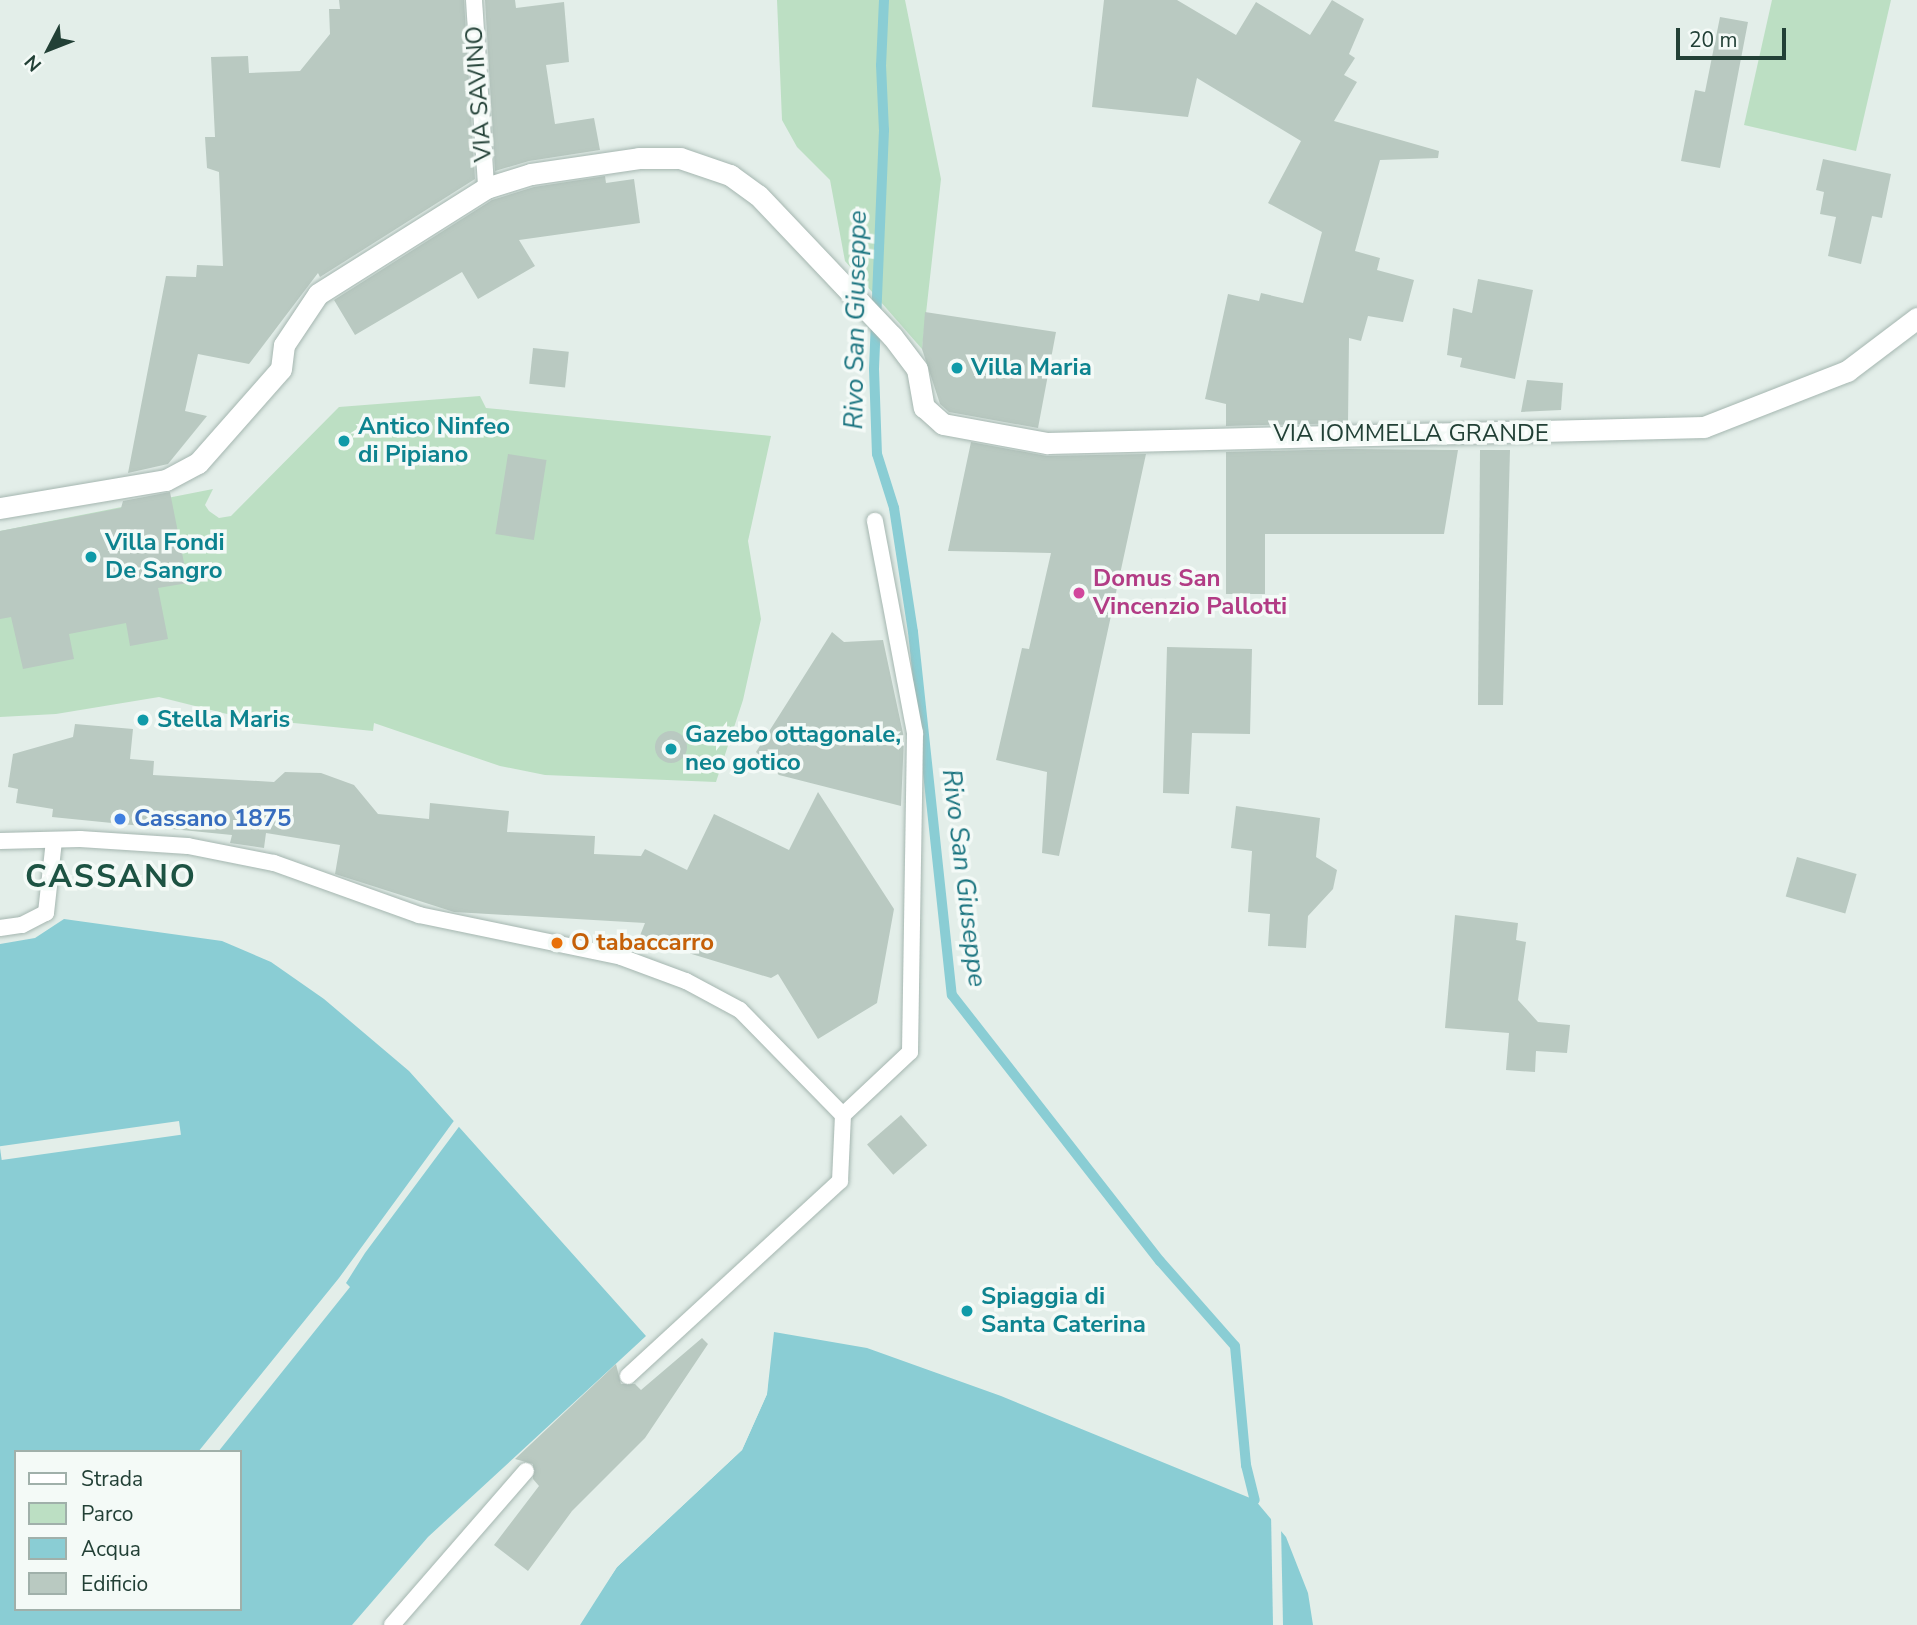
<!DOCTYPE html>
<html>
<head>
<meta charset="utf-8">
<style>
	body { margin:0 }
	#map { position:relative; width:1917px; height:1625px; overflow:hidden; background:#e3eee9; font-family:"Nunito Sans",sans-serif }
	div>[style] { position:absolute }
	.green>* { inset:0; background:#bcdfc3 }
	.water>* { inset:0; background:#8acdd4 }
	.pier>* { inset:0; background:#e3eee9; transform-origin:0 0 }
	.stream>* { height:10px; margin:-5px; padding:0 5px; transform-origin:5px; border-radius:5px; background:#8acdd4 }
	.building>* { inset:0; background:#b9c9c1; transform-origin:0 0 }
	.round { border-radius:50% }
	.roads { filter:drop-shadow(0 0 2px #a5b6b0) drop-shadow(0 0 2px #a5b6b0) }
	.lane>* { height:16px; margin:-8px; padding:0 8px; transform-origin:8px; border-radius:8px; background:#fff }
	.street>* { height:21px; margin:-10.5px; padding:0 10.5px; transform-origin:10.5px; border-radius:10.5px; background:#fff }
	.dots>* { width:19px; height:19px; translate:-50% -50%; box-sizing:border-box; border:4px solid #f4faf7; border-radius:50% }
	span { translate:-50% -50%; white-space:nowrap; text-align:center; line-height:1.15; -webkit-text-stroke:7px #f4faf7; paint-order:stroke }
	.street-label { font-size:24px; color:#224036 }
	.culture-label { font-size:24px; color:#0d838f; font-weight:700 }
	.left { translate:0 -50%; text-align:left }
	.hotel-label { font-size:24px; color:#b23c85; font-weight:700 }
	.shop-label { font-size:24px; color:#366cbe; font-weight:700 }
	.food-label { font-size:24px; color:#c56008; font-weight:700 }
	.water-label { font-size:26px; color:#19737f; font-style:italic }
	.district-label { font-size:32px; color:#1d5343; font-weight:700; letter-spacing:2px }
	.legend { position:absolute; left:14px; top:1450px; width:228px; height:161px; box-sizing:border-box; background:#f4faf7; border:2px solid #a0b0aa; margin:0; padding:9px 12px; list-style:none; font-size:21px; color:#224036 }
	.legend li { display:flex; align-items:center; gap:14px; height:35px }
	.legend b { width:35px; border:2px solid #a0b0aa }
	.north { position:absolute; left:14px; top:14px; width:70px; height:70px; -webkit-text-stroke:5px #f4faf7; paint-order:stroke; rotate:228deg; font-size:19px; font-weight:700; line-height:28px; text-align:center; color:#224036 }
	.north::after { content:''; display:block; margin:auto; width:24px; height:32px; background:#224036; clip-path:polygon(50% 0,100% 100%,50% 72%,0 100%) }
	.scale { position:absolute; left:1676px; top:28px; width:110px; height:32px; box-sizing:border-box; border:4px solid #224036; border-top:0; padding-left:9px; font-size:21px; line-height:24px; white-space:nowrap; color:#224036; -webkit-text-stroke:5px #f4faf7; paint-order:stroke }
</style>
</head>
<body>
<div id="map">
	<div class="green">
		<div style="clip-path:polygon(777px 0,905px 0,941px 179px,922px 349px,845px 261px,830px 180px,797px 147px,782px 120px)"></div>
		<div style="clip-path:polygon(1772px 0,1891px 0,1856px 151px,1744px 125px)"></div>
		<div style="clip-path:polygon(480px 396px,486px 408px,771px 436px,748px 541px,761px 619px,743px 700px,716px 782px,545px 775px,500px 766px,374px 723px,373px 731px,243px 718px,159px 697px,56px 714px,0 717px,0 531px,213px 489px,205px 505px,209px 511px,219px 518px,231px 516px,339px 407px)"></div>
	</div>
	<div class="water">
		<div style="clip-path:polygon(evenodd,64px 919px,222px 941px,271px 962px,324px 999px,409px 1071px,646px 1336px,428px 1537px,352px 1625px,0 1625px,0 944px,35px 938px,64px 919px,16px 1452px,240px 1452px,240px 1609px,16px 1609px,16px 1452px)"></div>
		<div style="clip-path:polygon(774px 1332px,867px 1348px,1001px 1396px,1255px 1500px,1286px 1537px,1308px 1593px,1313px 1625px,580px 1625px,617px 1567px,742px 1450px,767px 1394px)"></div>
	</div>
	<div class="pier">
		<div style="clip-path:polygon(456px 1118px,461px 1124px,365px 1253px,346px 1283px,350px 1287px,218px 1452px,198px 1452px,339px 1278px)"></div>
		<div style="left:179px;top:1121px;width:14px;height:181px;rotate:82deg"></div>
		<div style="clip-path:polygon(768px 1373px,767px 1394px,742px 1450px,617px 1567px,577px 1625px,614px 1565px,739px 1448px,764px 1393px)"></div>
		<div style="clip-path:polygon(1271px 1512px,1281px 1525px,1283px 1625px,1273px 1625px)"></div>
	</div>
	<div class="stream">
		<div style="left:884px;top:0;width:65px;rotate:92.6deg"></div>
		<div style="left:881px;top:65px;width:65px;rotate:87.4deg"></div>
		<div style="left:884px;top:130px;width:239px;rotate:92.4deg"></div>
		<div style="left:874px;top:369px;width:85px;rotate:88deg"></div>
		<div style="left:877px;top:454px;width:57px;rotate:72.5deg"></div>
		<div style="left:894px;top:508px;width:125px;rotate:81.3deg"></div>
		<div style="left:913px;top:632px;width:365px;rotate:83.9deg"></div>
		<div style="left:952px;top:995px;width:338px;rotate:52deg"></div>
		<div style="left:1160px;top:1261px;width:113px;rotate:48.6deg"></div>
		<div style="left:1235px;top:1346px;width:120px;rotate:84.7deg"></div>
		<div style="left:1246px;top:1465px;width:36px;rotate:76deg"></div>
	</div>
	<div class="building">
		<div style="clip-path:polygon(339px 0,464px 0,475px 179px,320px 277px,318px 273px,249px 364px,198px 354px,185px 411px,207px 416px,168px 464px,128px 473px,166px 276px,196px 277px,197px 265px,223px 266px,219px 172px,207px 168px,205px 137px,215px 137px,211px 57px,248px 56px,249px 73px,300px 71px,330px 34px,329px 9px,340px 9px)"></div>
		<div style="clip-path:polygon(485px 0,515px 0,516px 8px,564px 2px,569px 62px,546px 65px,555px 124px,594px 118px,600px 150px,529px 161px,495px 171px)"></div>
		<div style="clip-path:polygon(1104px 0,1177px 0,1236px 35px,1256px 2px,1310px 35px,1332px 0,1364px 19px,1349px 54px,1355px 58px,1344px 75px,1357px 82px,1334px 121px,1439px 151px,1438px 158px,1380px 160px,1355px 251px,1380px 258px,1377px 270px,1414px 280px,1403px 322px,1368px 316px,1361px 341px,1349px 338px,1348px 423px,1226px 426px,1226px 404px,1205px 399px,1228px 294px,1259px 301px,1261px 293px,1303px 303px,1322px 232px,1268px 203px,1301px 141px,1197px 78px,1188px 117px,1092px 107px)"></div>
		<div style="clip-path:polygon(1720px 17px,1748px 22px,1720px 168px,1681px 161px,1695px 90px,1705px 92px)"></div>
		<div style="clip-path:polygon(1823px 159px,1891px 174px,1882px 218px,1872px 216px,1861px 264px,1828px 256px,1836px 217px,1820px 214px,1824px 192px,1816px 190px)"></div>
		<div style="clip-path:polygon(605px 176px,606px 183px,634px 179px,640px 223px,519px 240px,535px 266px,478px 299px,462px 272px,355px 335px,334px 300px,492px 200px,534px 187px)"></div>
		<div style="clip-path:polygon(1478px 279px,1533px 290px,1515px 379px,1460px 367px,1462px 358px,1447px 355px,1453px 308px,1472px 313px)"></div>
		<div style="clip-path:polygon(925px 312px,1056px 332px,1038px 428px,949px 412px,940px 404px,922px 349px)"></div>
		<div style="left:533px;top:348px;width:36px;height:36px;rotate:6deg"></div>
		<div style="clip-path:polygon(1527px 380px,1563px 383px,1561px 410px,1521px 412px)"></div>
		<div style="clip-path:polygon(971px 442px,1047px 456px,1146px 454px,1059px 856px,1042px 853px,1047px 772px,996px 760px,1022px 648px,1029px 649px,1051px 553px,948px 551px)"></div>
		<div style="clip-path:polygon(1347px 449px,1458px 450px,1444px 534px,1265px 534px,1265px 594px,1226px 594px,1226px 452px)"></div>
		<div style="clip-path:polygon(1480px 450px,1510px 450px,1503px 705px,1478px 705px)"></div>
		<div style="left:508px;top:454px;width:39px;height:81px;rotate:9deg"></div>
		<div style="clip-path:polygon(170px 492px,188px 583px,158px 588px,168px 639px,130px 646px,126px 623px,69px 634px,74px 659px,23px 669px,11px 617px,0 619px,0 531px,121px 508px,123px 501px)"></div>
		<div style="clip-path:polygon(832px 632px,844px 642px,883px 640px,904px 738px,901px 806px,779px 775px,756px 752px)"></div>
		<div style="clip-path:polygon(1167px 647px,1252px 649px,1250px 734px,1192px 733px,1189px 794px,1163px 793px)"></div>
		<div style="clip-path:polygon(75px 724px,133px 729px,130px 759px,154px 761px,153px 775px,274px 782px,285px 772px,321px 773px,354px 785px,378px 814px,429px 819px,430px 803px,509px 811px,507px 832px,595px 836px,594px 854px,641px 856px,645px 849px,687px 870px,714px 814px,789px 850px,818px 792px,894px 909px,877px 1003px,818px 1039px,778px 974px,771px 978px,639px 938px,645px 923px,454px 912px,335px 874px,340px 845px,266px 833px,264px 848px,230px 843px,232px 835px,52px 817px,53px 809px,16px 803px,18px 789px,8px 787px,13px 754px,73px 737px)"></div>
		<div class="round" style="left:655px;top:731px;width:32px;height:32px"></div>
		<div style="clip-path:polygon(1236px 806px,1320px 818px,1316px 857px,1337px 870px,1333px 889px,1308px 916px,1306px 948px,1268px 946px,1270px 914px,1248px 912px,1252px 851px,1231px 848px)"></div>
		<div style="left:1797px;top:857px;width:62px;height:41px;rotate:16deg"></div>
		<div style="clip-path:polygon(1455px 915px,1518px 923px,1516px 940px,1526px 942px,1518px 1000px,1538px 1022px,1570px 1025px,1567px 1053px,1536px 1051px,1535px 1072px,1506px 1070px,1509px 1033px,1445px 1028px)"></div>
		<div style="left:901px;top:1115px;width:40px;height:45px;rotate:49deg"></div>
		<div style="clip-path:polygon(702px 1338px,708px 1344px,645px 1438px,572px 1511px,528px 1571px,494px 1545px,539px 1486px,533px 1479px,533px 1464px,515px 1459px,616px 1364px,621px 1384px,635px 1384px,641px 1390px)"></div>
	</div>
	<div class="roads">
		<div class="lane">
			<div style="left:474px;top:0;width:188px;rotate:86.3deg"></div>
			<div style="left:0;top:841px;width:80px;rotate:-1.4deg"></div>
			<div style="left:80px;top:839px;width:108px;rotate:3.7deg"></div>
			<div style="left:188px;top:846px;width:88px;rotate:11.2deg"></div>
			<div style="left:274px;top:863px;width:154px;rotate:19.7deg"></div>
			<div style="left:419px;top:915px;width:206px;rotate:11.7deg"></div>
			<div style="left:621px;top:957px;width:69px;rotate:20.3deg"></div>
			<div style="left:686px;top:981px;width:61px;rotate:28.2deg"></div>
			<div style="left:740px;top:1010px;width:147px;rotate:45.6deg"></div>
			<div style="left:0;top:928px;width:22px;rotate:-8deg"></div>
			<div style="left:22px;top:925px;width:27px;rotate:-27deg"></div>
			<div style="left:46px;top:913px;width:73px;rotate:-83.7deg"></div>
			<div style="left:843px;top:1115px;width:92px;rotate:-43.2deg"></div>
			<div style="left:910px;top:1052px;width:319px;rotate:-89.1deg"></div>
			<div style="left:915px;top:733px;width:216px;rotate:-100.7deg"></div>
			<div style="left:628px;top:1376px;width:288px;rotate:-42.6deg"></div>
			<div style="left:840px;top:1181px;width:66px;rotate:-87.4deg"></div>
			<div style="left:392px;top:1625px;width:204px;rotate:-49deg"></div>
		</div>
		<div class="street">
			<div style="left:0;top:508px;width:168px;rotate:-9.6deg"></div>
			<div style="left:166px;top:480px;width:36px;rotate:-28deg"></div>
			<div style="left:198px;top:463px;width:125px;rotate:-48.6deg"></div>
			<div style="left:281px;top:369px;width:24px;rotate:-83deg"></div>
			<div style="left:284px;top:345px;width:61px;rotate:-56.3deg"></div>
			<div style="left:318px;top:294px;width:199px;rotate:-32.2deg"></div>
			<div style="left:486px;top:188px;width:47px;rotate:-17.3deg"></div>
			<div style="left:531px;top:174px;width:109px;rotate:-8.4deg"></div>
			<div style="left:639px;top:158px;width:41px"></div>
			<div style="left:680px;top:158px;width:53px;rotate:18.8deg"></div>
			<div style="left:730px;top:175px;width:34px;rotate:36deg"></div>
			<div style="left:758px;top:195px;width:195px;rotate:46.5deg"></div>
			<div style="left:892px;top:336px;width:41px;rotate:52.9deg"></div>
			<div style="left:917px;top:369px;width:39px;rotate:80deg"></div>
			<div style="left:924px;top:407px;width:25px;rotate:42deg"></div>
			<div style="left:943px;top:424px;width:106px;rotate:10.4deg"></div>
			<div style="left:1047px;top:443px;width:657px;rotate:-1.4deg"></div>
			<div style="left:1704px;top:427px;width:154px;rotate:-21.4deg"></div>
			<div style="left:1847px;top:371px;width:88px;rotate:-37.1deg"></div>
		</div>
	</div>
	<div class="dots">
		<div style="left:957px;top:368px;background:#0f9aa8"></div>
		<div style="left:344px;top:441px;background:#0f9aa8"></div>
		<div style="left:91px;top:557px;background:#0f9aa8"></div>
		<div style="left:1079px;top:593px;background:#d1479c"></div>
		<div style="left:143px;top:720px;background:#0f9aa8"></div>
		<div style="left:671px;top:749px;background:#0f9aa8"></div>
		<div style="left:120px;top:819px;background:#3f7fe0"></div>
		<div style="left:557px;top:943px;background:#e8710a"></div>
		<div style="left:967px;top:1311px;background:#0f9aa8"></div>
	</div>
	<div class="street-label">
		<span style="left:479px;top:94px;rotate:-94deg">VIA SAVINO</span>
		<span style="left:1411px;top:434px">VIA IOMMELLA GRANDE</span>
	</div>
	<div class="culture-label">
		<span class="left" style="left:971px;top:368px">Villa Maria</span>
		<span class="left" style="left:358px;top:441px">Antico Ninfeo<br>di Pipiano</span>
		<span class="left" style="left:105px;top:557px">Villa Fondi<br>De Sangro</span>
		<span class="left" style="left:157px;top:720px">Stella Maris</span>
		<span class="left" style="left:685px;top:749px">Gazebo ottagonale,<br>neo gotico</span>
		<span class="left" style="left:981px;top:1311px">Spiaggia di<br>Santa Caterina</span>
	</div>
	<div class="hotel-label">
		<span class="left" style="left:1093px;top:593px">Domus San<br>Vincenzio Pallotti</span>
	</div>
	<div class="shop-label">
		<span class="left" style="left:134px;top:819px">Cassano 1875</span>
	</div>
	<div class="food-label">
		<span class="left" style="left:571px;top:943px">O tabaccarro</span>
	</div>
	<div class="water-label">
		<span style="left:856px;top:320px;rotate:-89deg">Rivo San Giuseppe</span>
		<span style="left:964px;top:878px;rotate:83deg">Rivo San Giuseppe</span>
	</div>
	<div class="district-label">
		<span style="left:111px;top:877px">CASSANO</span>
	</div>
	<ul class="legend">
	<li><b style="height:9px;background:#fff"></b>Strada</li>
	<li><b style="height:19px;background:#bcdfc3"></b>Parco</li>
	<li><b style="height:19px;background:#8acdd4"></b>Acqua</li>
	<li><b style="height:19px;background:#b9c9c1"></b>Edificio</li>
	</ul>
	<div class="north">N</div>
	<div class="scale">20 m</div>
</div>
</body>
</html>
